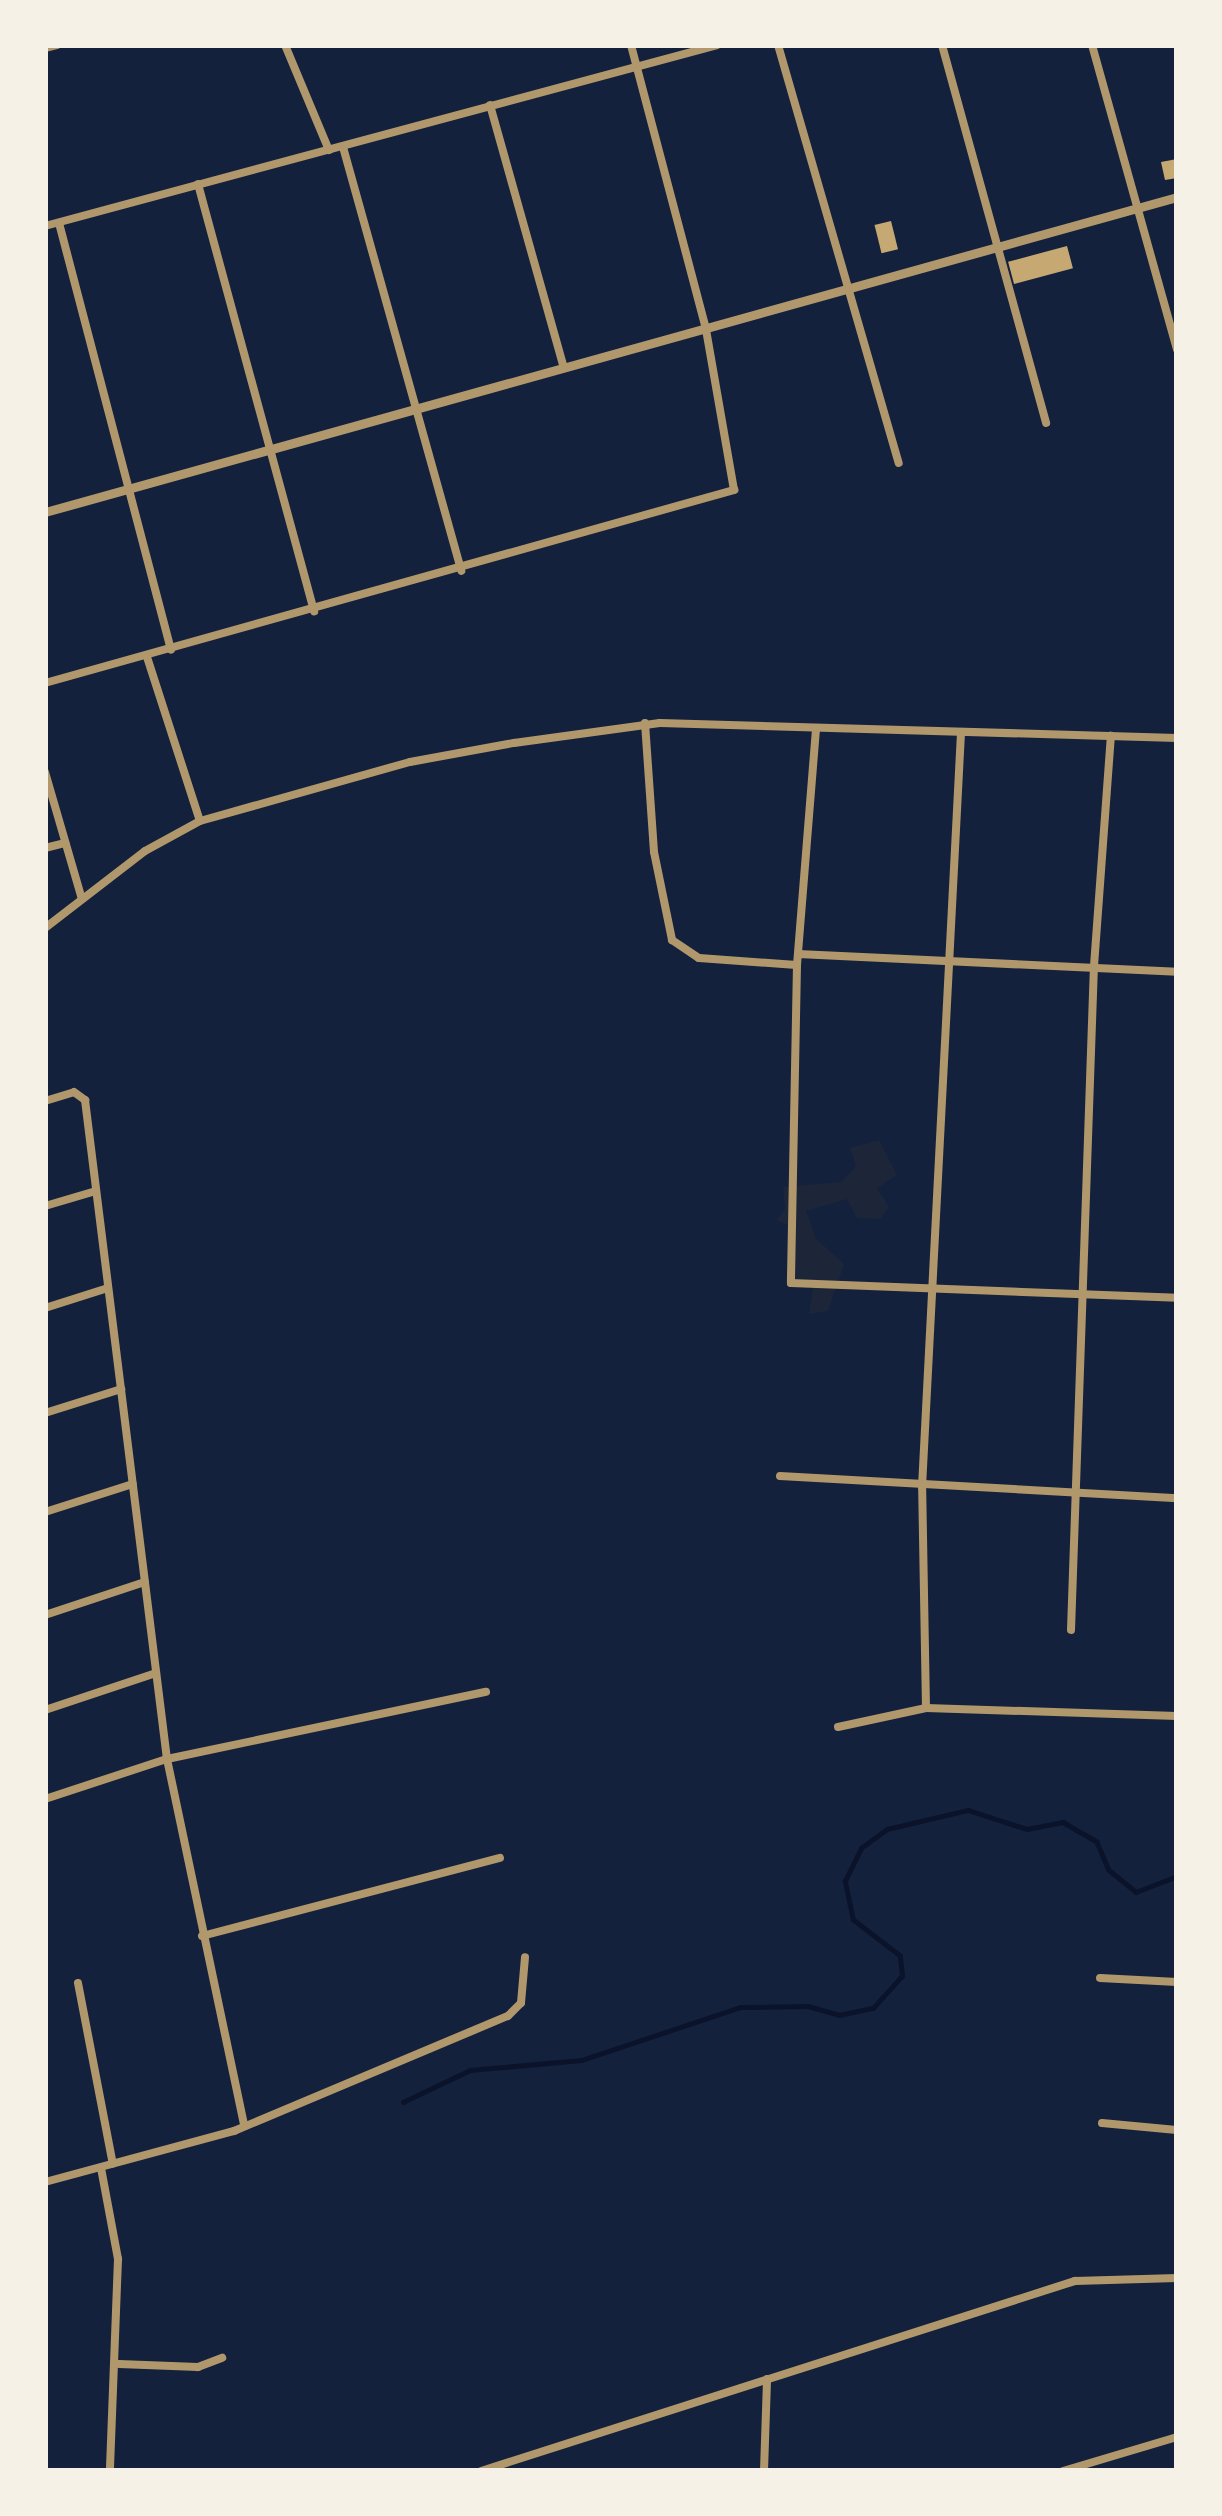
<!DOCTYPE html>
<html>
<head>
<meta charset="utf-8">
<style>
	body { margin:0 }
	#map { position:relative; width:1222px; height:2516px; overflow:hidden; background:#14213d; font-family:"Sofia Sans Condensed",sans-serif }
	div>[style] { position:absolute }
	.green>* { inset:0; background:#1d2539 }
	.stream>* { height:4.5px; margin:-2.25px; padding:0 2.25px; transform-origin:2.25px; border-radius:2.25px; background:#0b132b }
	.building>* { inset:0; background:#c6a872; transform-origin:0 0 }
	.minor>* { height:8px; margin:-4px; padding:0 4px; transform-origin:4px; border-radius:4px; background:#b1986c }
	.tertiary>* { height:9px; margin:-4.5px; padding:0 4.5px; transform-origin:4.5px; border-radius:4.5px; background:#b1986c }
	span { translate:-50% -50%; white-space:nowrap; text-align:center; line-height:1.15; -webkit-text-stroke:10px #f6f1e7; paint-order:stroke }
	.frame { position:absolute; inset:0; border:48px solid #f6f1e7; pointer-events:none }
</style>
</head>
<body>
<div id="map">
	<div class="green">
		<div style="clip-path:polygon(879px 1140px,897px 1175px,877px 1188px,889px 1207px,880px 1219px,857px 1218px,847px 1199px,806px 1211px,816px 1239px,844px 1264px,828px 1311px,809px 1314px,813px 1288px,794px 1284px,791px 1272px,793px 1228px,777px 1220px,785px 1209px,783px 1187px,842px 1182px,856px 1166px,850px 1148px)"></div>
	</div>
	<div class="stream">
		<div style="left:403px;top:2102px;width:74px;rotate:-25.5deg"></div>
		<div style="left:470px;top:2070px;width:112px;rotate:-5.1deg"></div>
		<div style="left:582px;top:2060px;width:167px;rotate:-18.5deg"></div>
		<div style="left:740px;top:2007px;width:68px;rotate:-0.8deg"></div>
		<div style="left:808px;top:2006px;width:32px;rotate:16deg"></div>
		<div style="left:839px;top:2015px;width:35px;rotate:-12deg"></div>
		<div style="left:873px;top:2008px;width:43px;rotate:-47.8deg"></div>
		<div style="left:902px;top:1976px;width:20px;rotate:-96deg"></div>
		<div style="left:900px;top:1956px;width:59px;rotate:-142.5deg"></div>
		<div style="left:853px;top:1920px;width:40px;rotate:-102deg"></div>
		<div style="left:845px;top:1881px;width:37px;rotate:-64deg"></div>
		<div style="left:861px;top:1848px;width:32px;rotate:-36deg"></div>
		<div style="left:887px;top:1829px;width:83px;rotate:-13.2deg"></div>
		<div style="left:968px;top:1810px;width:62px;rotate:17.9deg"></div>
		<div style="left:1027px;top:1829px;width:37px;rotate:-11deg"></div>
		<div style="left:1063px;top:1822px;width:39px;rotate:30deg"></div>
		<div style="left:1097px;top:1842px;width:30px;rotate:67deg"></div>
		<div style="left:1109px;top:1870px;width:35px;rotate:39deg"></div>
		<div style="left:1136px;top:1892px;width:44px;rotate:-21.3deg"></div>
	</div>
	<div class="building">
		<div style="clip-path:polygon(1177px 159px,1177px 178px,1165px 180px,1161px 162px)"></div>
		<div style="left:891px;top:221px;width:29px;height:17px;rotate:76deg"></div>
		<div style="left:1067px;top:246px;width:23px;height:61px;rotate:75deg"></div>
	</div>
	<div class="minor">
		<div style="left:285px;top:45px;width:114px;rotate:67.3deg"></div>
		<div style="left:778px;top:45px;width:435px;rotate:73.9deg"></div>
		<div style="left:942px;top:45px;width:392px;rotate:74.6deg"></div>
		<div style="left:1092px;top:45px;width:316px;rotate:74.4deg"></div>
		<div style="left:45px;top:48px;width:12px;rotate:-14deg"></div>
		<div style="left:490px;top:105px;width:273px;rotate:74.3deg"></div>
		<div style="left:343px;top:147px;width:440px;rotate:74.4deg"></div>
		<div style="left:198px;top:184px;width:443px;rotate:74.8deg"></div>
		<div style="left:59px;top:223px;width:441px;rotate:75.3deg"></div>
		<div style="left:45px;top:226px;width:696px;rotate:-15.07deg"></div>
		<div style="left:147px;top:657px;width:172px;rotate:72.1deg"></div>
		<div style="left:45px;top:683px;width:716px;rotate:-15.65deg"></div>
		<div style="left:734px;top:490px;width:163px;rotate:-99.9deg"></div>
		<div style="left:706px;top:329px;width:294px;rotate:-104.8deg"></div>
		<div style="left:645px;top:723px;width:129px;rotate:86deg"></div>
		<div style="left:654px;top:852px;width:90px;rotate:78.4deg"></div>
		<div style="left:672px;top:940px;width:32px;rotate:34deg"></div>
		<div style="left:699px;top:958px;width:98px;rotate:4.1deg"></div>
		<div style="left:816px;top:729px;width:237px;rotate:94.6deg"></div>
		<div style="left:797px;top:965px;width:318px;rotate:91.1deg"></div>
		<div style="left:791px;top:1283px;width:386px;rotate:2.2deg"></div>
		<div style="left:45px;top:772px;width:132px;rotate:73.8deg"></div>
		<div style="left:45px;top:848px;width:21px;rotate:-14deg"></div>
		<div style="left:45px;top:928px;width:126px;rotate:-37.6deg"></div>
		<div style="left:145px;top:851px;width:63px;rotate:-28.6deg"></div>
		<div style="left:200px;top:821px;width:218px;rotate:-15.7deg"></div>
		<div style="left:410px;top:762px;width:106px;rotate:-10.4deg"></div>
		<div style="left:514px;top:743px;width:147px;rotate:-7.8deg"></div>
		<div style="left:660px;top:723px;width:517px;rotate:1.66deg"></div>
		<div style="left:798px;top:954px;width:379px;rotate:2.7deg"></div>
		<div style="left:45px;top:1101px;width:30px;rotate:-17deg"></div>
		<div style="left:74px;top:1092px;width:14px;rotate:36deg"></div>
		<div style="left:85px;top:1100px;width:664px;rotate:82.91deg"></div>
		<div style="left:167px;top:1759px;width:373px;rotate:78.1deg"></div>
		<div style="left:45px;top:1206px;width:53px;rotate:-16.4deg"></div>
		<div style="left:45px;top:1308px;width:66px;rotate:-17.6deg"></div>
		<div style="left:45px;top:1413px;width:80px;rotate:-17.5deg"></div>
		<div style="left:780px;top:1476px;width:398px;rotate:3.2deg"></div>
		<div style="left:45px;top:1512px;width:92px;rotate:-17.7deg"></div>
		<div style="left:45px;top:1615px;width:105px;rotate:-18.3deg"></div>
		<div style="left:1071px;top:1630px;width:664px;rotate:-88.02deg"></div>
		<div style="left:1094px;top:966px;width:231px;rotate:-85.8deg"></div>
		<div style="left:926px;top:1708px;width:221px;rotate:-91deg"></div>
		<div style="left:922px;top:1487px;width:756px;rotate:-87.04deg"></div>
		<div style="left:45px;top:1710px;width:117px;rotate:-18.4deg"></div>
		<div style="left:838px;top:1727px;width:90px;rotate:-12.2deg"></div>
		<div style="left:926px;top:1708px;width:251px;rotate:1.8deg"></div>
		<div style="left:45px;top:1799px;width:128px;rotate:-18.2deg"></div>
		<div style="left:167px;top:1759px;width:326px;rotate:-11.9deg"></div>
		<div style="left:202px;top:1936px;width:308px;rotate:-14.7deg"></div>
		<div style="left:1100px;top:1978px;width:77px;rotate:3deg"></div>
		<div style="left:78px;top:1983px;width:184px;rotate:79.1deg"></div>
		<div style="left:1102px;top:2123px;width:75px;rotate:5.3deg"></div>
		<div style="left:101px;top:2168px;width:93px;rotate:79.4deg"></div>
		<div style="left:118px;top:2259px;width:212px;rotate:92.2deg"></div>
		<div style="left:45px;top:2182px;width:196px;rotate:-15.1deg"></div>
		<div style="left:234px;top:2131px;width:297px;rotate:-22.8deg"></div>
		<div style="left:508px;top:2016px;width:18px;rotate:-45deg"></div>
		<div style="left:521px;top:2003px;width:46px;rotate:-85deg"></div>
		<div style="left:119px;top:2364px;width:79px;rotate:2.2deg"></div>
		<div style="left:198px;top:2367px;width:26px;rotate:-21deg"></div>
		<div style="left:481px;top:2471px;width:624px;rotate:-17.74deg"></div>
		<div style="left:1075px;top:2281px;width:102px;rotate:-1.7deg"></div>
		<div style="left:764px;top:2471px;width:92px;rotate:-88.1deg"></div>
		<div style="left:1063px;top:2471px;width:119px;rotate:-16.6deg"></div>
	</div>
	<div class="tertiary">
		<div style="left:45px;top:512px;width:1175px;rotate:-15.55deg"></div>
	</div>
	<div class="frame"></div>
</div>
</body>
</html>
